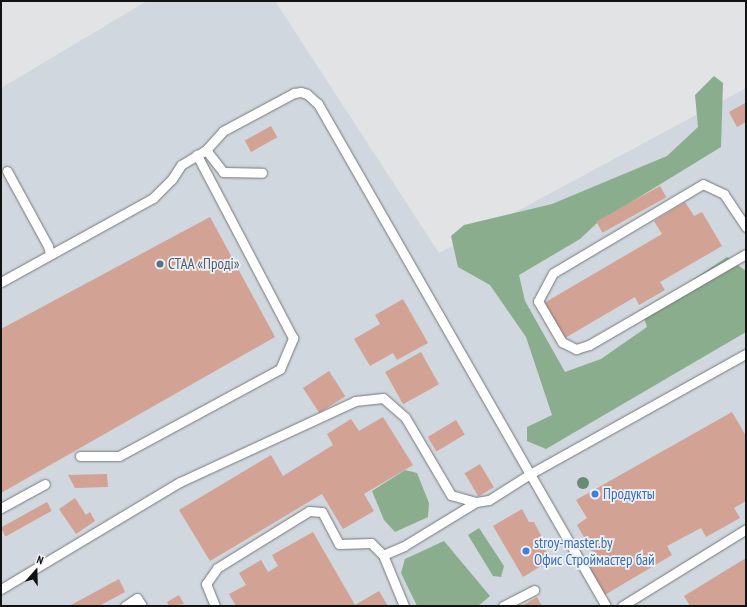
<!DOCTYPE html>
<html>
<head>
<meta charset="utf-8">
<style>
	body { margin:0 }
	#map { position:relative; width:747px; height:607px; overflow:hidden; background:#e2e3e4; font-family:"PT Sans Narrow",sans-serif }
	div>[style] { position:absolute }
	.built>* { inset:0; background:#d0d7de }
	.forest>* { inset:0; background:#8aad8d }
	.building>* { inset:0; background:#d2a294; transform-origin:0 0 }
	.roads { filter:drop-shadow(0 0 1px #767778) drop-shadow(0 0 1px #767778) }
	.service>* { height:9px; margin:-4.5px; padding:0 4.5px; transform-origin:4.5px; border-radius:4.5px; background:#fff }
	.trees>* { width:12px; height:12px; margin:-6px; border-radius:50%; background:#6b8a73 }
	.dots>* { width:11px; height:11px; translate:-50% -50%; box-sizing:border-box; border:2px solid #eff0f1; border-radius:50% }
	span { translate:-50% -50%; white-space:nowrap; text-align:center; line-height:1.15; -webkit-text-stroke:3.5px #eff0f1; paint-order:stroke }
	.service-label { font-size:15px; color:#4e5e75 }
	.left { translate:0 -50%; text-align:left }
	.shop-label { font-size:15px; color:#366cbe }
	.frame { position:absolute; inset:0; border:2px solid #111212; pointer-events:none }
	.north { position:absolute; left:16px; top:551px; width:40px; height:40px; -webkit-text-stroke:3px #eff0f1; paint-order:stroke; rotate:20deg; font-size:11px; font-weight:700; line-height:16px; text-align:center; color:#111212 }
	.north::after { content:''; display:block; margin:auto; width:14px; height:18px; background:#111212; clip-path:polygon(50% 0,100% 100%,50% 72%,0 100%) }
</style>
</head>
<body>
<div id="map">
	<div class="built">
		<div style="clip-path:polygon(147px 1px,275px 1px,439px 253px,746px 88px,746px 606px,1px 606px,1px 88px)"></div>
	</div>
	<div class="forest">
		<div style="clip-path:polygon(714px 76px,723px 83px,721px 147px,597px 223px,580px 239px,519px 275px,525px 301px,565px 372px,601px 359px,647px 327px,641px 309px,667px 305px,691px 281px,727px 257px,746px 271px,746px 332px,546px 449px,527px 441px,527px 427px,552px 415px,526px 337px,490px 285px,458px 267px,451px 236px,464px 225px,552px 204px,667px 156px,698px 127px,695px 95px)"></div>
		<div style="clip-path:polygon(405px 470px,417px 473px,429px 503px,428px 517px,395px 532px,384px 520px,372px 491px)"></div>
		<div style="clip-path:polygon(479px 528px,504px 566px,501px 577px,493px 576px,468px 535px)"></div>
		<div style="clip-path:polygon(444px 541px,490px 596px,478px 606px,417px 606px,401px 573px,405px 559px)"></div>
	</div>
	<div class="building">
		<div style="clip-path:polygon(745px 103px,746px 122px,737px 127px,729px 112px)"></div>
		<div style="left:271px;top:126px;width:13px;height:30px;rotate:61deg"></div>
		<div style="left:660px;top:186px;width:13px;height:73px;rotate:61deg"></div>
		<div style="clip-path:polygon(685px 202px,694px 216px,702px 212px,722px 246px,660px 282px,665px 290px,639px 305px,635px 297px,565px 338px,544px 303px,662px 234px,654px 221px)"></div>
		<div style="clip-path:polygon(210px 217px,275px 337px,1px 493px,1px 329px)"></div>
		<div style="clip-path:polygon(403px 299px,428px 343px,397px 360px,393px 353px,370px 366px,354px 339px,380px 324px,375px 315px)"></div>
		<div style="left:421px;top:352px;width:37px;height:41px;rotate:61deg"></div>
		<div style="left:329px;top:371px;width:30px;height:31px;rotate:57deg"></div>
		<div style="clip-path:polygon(732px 412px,746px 436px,746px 501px,734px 508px,740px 518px,706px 537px,701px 528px,667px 546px,672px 555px,603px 596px,583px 562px,594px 555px,577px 525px,587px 518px,576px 500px)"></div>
		<div style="clip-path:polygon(383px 417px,413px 465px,364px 494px,374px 511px,343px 529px,322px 494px,210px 561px,179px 510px,271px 455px,283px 476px,333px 445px,327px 434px,351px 419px,359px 431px)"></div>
		<div style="left:456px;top:420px;width:17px;height:33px;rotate:59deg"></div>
		<div style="left:480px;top:464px;width:27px;height:18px;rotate:59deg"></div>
		<div style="clip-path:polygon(107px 474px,108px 487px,75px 488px,68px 475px)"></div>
		<div style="clip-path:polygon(75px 498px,86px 515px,90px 512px,95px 521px,76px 534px,59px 509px)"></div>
		<div style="left:47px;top:502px;width:10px;height:53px;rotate:61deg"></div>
		<div style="clip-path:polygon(522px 509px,529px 522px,534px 522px,544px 541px,540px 541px,551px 560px,523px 577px,493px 526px)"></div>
		<div style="clip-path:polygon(313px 532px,355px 605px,379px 591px,388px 606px,236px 606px,229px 594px,246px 585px,239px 573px,261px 560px,268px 572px,278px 566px,272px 555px)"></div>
		<div style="clip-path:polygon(746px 558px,746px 606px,690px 606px,684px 596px)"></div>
		<div style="clip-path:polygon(119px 579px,125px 592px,99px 606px,69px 606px)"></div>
		<div style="clip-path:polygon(179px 595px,184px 604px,169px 606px,167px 602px)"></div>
		<div style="clip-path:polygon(537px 597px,542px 606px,522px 606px)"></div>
	</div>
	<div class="roads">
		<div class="service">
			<div style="left:206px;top:150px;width:28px;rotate:52deg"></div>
			<div style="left:223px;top:172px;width:39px;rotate:1deg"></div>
			<div style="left:7px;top:171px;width:85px;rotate:61.3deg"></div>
			<div style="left:48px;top:246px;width:8px;rotate:76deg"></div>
			<div style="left:746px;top:227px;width:40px;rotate:-124deg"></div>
			<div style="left:724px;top:194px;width:23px;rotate:-155deg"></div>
			<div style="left:703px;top:184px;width:174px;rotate:149.3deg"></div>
			<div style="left:553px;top:273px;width:32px;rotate:118deg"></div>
			<div style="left:538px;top:301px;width:48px;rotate:59.7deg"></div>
			<div style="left:562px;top:342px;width:16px;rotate:27deg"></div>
			<div style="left:576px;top:349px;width:14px;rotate:-17deg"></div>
			<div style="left:589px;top:345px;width:181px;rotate:-30.1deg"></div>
			<div style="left:1px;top:282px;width:174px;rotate:-28.9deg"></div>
			<div style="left:153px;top:198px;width:27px;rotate:-45deg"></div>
			<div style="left:172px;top:179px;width:17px;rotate:-57deg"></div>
			<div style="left:181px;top:165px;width:29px;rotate:-31deg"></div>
			<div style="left:206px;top:150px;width:25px;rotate:-48deg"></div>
			<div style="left:223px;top:131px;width:81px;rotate:-28.2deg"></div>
			<div style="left:294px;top:93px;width:7px;rotate:-8deg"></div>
			<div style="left:301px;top:92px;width:6px;rotate:18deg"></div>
			<div style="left:307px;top:94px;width:15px;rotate:42deg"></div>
			<div style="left:318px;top:104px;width:426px;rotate:60.2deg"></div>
			<div style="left:530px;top:474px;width:247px;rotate:-29.1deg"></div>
			<div style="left:80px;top:456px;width:39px"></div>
			<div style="left:119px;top:456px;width:183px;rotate:-28.4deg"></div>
			<div style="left:280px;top:369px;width:34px;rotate:-67deg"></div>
			<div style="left:293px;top:338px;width:207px;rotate:-117.7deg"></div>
			<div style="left:1px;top:508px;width:50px;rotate:-28.6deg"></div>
			<div style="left:383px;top:555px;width:55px;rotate:67.6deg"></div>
			<div style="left:1px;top:589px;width:209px;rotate:-30.9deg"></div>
			<div style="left:180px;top:482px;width:193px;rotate:-24.8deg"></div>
			<div style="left:355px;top:401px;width:28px;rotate:-6deg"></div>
			<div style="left:383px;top:398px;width:29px;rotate:41deg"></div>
			<div style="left:405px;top:417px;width:91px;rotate:59.5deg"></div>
			<div style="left:451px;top:495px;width:26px;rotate:16deg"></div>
			<div style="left:476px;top:502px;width:13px;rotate:-9deg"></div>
			<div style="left:489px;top:500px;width:49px;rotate:-32.4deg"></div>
			<div style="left:530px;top:474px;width:152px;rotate:60.1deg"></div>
			<div style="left:125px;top:606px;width:14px;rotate:-34deg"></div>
			<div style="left:137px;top:598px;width:9px;rotate:58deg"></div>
			<div style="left:215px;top:606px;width:24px;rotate:-112deg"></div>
			<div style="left:206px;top:584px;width:19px;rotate:-55deg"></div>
			<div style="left:217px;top:568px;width:108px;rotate:-31.8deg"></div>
			<div style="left:309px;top:511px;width:13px;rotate:4deg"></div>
			<div style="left:322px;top:512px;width:36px;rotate:62deg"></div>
			<div style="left:339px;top:544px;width:32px;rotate:-2deg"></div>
			<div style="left:371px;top:543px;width:17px;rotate:45deg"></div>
			<div style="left:383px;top:555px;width:23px;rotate:-23deg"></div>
			<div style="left:404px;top:546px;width:84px;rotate:-31.4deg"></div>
			<div style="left:503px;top:606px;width:35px;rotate:-27deg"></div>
			<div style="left:622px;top:606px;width:146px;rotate:-31.8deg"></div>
		</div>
	</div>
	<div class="trees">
		<div style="left:583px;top:483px"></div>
	</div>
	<div class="dots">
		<div style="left:160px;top:264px;background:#5c6f8a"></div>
		<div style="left:595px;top:494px;background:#3f7fe0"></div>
		<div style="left:526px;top:551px;background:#3f7fe0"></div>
	</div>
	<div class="service-label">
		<span class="left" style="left:168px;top:264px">СТАА «Проді»</span>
	</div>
	<div class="shop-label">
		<span class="left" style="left:603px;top:494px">Продукты</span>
		<span class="left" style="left:534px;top:551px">stroy-master.by<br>Офис Строймастер бай</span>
	</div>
	<div class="frame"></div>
	<div class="north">N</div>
</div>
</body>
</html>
